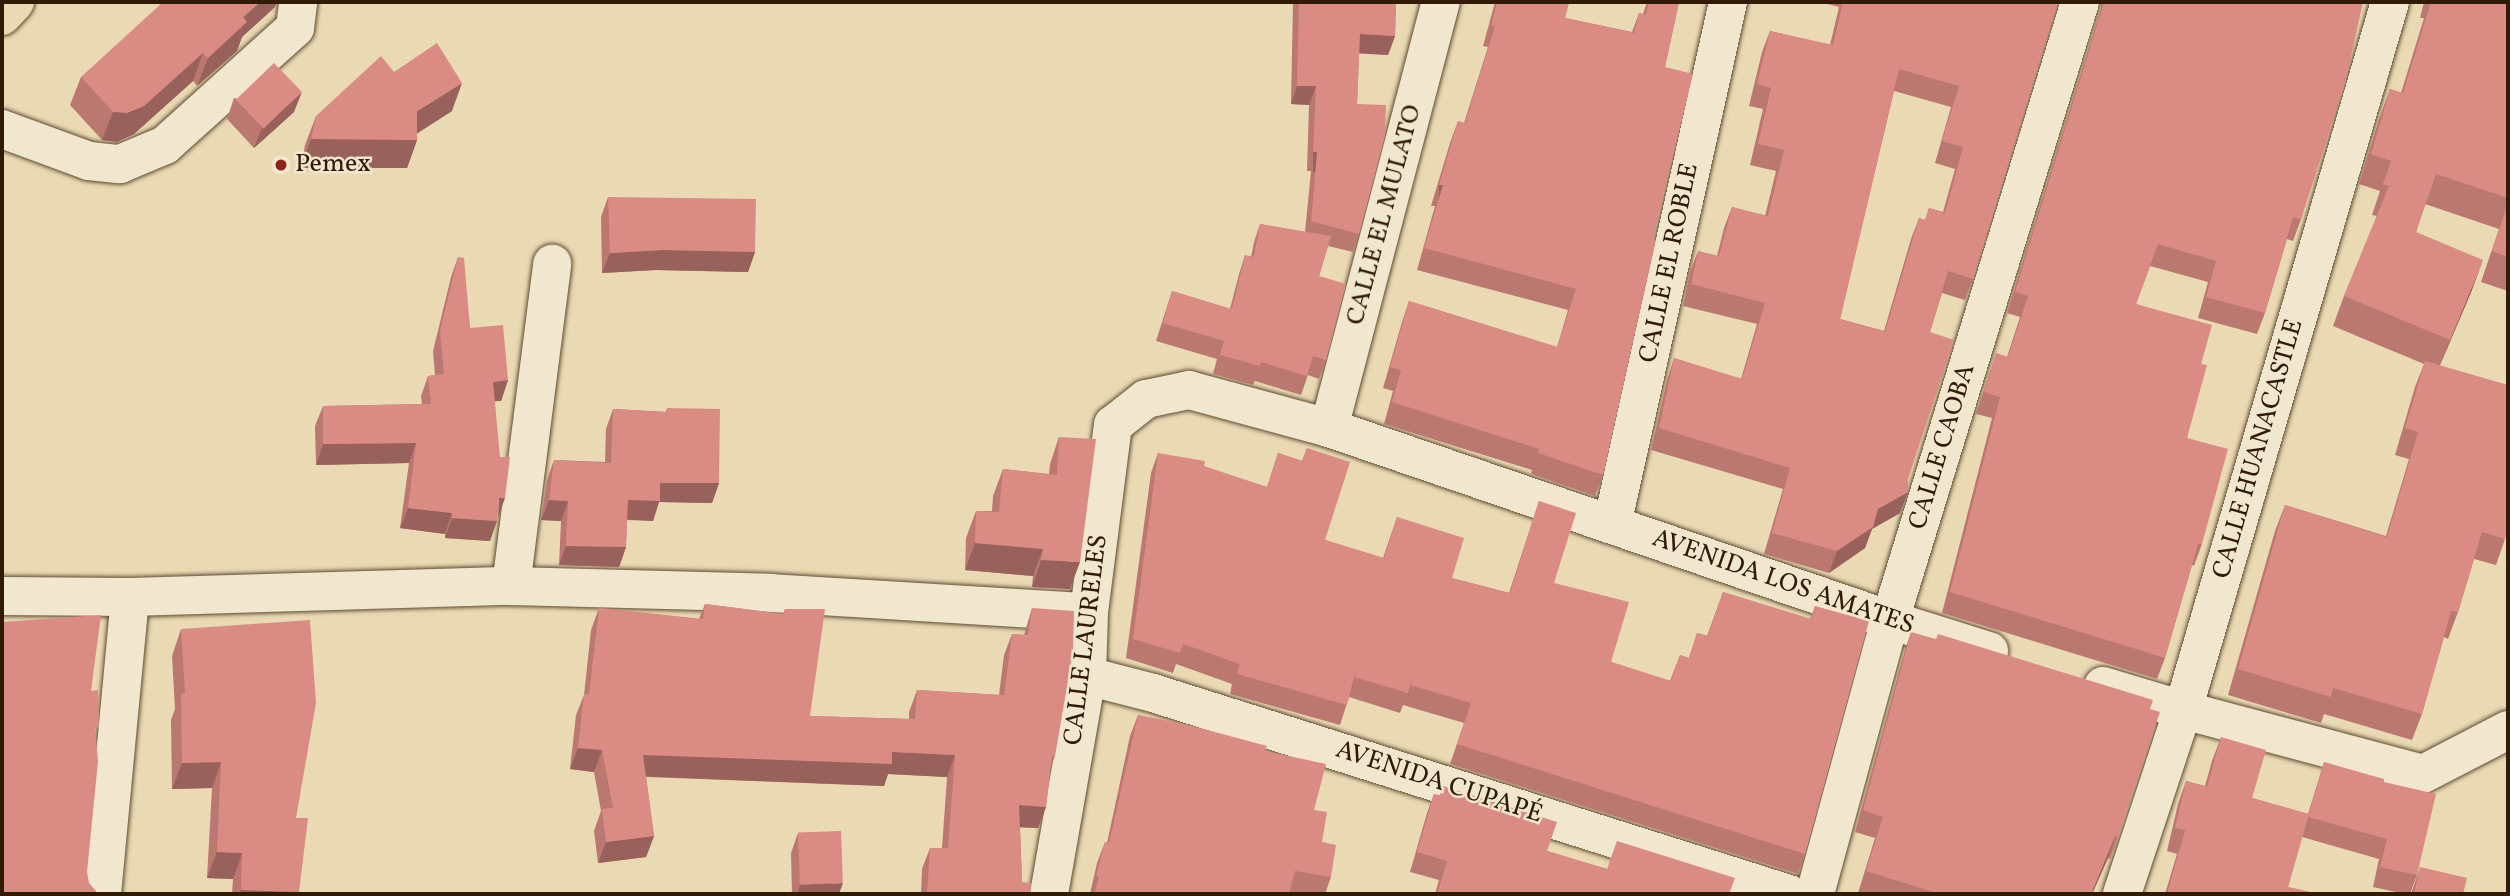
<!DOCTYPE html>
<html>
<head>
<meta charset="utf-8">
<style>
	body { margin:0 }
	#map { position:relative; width:2510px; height:896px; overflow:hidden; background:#eadab3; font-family:Vollkorn,serif }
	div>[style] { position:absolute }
	.roads { filter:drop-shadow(0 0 2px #5f4b31) drop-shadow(0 0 2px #5f4b31) }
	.minor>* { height:38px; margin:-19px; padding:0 19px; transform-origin:19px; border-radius:19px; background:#f1e7ce }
	.major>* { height:38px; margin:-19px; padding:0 19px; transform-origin:19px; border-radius:19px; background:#eadab3 }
	.wall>* { inset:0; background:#bb7871 }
	.shaded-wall>* { inset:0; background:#99615c; transform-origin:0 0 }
	.building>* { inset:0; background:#da8b83; transform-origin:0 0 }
	.dots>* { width:19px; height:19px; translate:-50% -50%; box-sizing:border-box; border:4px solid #f1e7ce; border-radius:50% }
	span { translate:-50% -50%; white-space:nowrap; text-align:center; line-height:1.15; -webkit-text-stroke:5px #f1e7ce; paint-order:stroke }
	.poi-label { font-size:26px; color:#311b06 }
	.left { translate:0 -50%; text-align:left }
	.street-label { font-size:26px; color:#311b06 }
	.frame { position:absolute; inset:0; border:4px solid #311b06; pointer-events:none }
</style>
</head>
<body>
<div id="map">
	<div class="roads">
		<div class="minor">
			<div style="left:2px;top:129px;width:93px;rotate:20.2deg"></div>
			<div style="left:89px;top:161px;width:31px;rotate:6deg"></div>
			<div style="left:120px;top:164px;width:49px;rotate:-22.9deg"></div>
			<div style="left:165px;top:145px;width:175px;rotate:-42deg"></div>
			<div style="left:295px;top:28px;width:26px;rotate:-83deg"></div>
			<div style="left:1329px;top:428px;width:440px;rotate:-75.3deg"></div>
			<div style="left:1612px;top:525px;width:536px;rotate:-77.49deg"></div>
			<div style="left:511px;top:586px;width:325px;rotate:-82.7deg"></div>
			<div style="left:2px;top:596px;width:128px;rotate:0.4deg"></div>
			<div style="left:130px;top:597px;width:381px;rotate:-1.7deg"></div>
			<div style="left:511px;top:586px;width:260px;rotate:1.5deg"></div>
			<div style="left:771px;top:593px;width:314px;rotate:3.5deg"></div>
			<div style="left:1087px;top:676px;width:68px;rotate:14.4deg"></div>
			<div style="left:1153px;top:693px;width:667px;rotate:17.54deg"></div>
			<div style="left:2103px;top:686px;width:84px;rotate:16.7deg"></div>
			<div style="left:2183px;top:710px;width:248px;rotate:14.9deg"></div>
			<div style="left:2423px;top:774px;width:96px;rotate:-27.4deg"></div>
			<div style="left:102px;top:894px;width:298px;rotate:-84.6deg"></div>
			<div style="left:1049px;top:894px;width:221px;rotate:-80.1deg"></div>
			<div style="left:1087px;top:676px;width:64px;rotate:-88.2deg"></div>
			<div style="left:1089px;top:612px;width:189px;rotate:-82.7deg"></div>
			<div style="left:1113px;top:425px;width:42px;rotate:-38.2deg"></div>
			<div style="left:1146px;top:399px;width:44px;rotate:-11.8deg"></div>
			<div style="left:1189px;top:390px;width:145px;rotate:15.2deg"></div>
			<div style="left:1329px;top:428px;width:593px;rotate:18.89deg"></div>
			<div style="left:1890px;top:620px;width:104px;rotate:17.4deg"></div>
			<div style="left:1815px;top:894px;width:284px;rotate:-74.7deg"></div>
			<div style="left:1890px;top:620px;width:647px;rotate:-72.91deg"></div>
			<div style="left:2122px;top:894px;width:194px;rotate:-71.7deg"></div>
			<div style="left:2183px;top:710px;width:738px;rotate:-73.7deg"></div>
		</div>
		<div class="major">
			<div style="left:2px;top:16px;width:19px;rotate:-47deg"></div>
		</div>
	</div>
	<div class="wall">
		<div style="clip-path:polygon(1293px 2px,1396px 2px,1395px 36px,1388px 55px,1359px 53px,1357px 104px,1359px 234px,1353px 252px,1328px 246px,1319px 276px,1326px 360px,1319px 379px,1308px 375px,1301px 395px,1255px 381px,1253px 385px,1213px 374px,1217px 359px,1156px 341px,1172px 291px,1230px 309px,1239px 274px,1245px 255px,1251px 257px,1254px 242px,1260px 224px,1305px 232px,1311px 171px,1307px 171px,1309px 105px,1291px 104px)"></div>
		<div style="clip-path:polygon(1495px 2px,1569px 2px,1565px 18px,1632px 32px,1639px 13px,1643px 14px,1647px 2px,1679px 2px,1665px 67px,1653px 239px,1603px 475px,1595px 496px,1531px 474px,1532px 470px,1384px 424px,1393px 391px,1383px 388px,1402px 322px,1409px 301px,1557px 347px,1568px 310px,1417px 270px,1435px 206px,1431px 206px,1450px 143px,1458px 121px,1464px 123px,1488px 47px,1483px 46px)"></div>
		<div style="clip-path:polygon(evenodd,1820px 2px,2058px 2px,1973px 279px,1965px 300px,1942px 293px,1930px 332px,1908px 479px,1900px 513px,1872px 529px,1865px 548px,1829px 573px,1764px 554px,1783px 489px,1651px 450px,1667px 380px,1674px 358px,1741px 379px,1757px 324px,1683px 306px,1690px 272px,1698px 251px,1717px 256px,1724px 228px,1732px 207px,1765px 216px,1776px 171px,1750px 165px,1763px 109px,1749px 106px,1762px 52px,1770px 31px,1830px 45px,1839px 7px,1820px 2px,1894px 91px,1951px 107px,1935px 163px,1955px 169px,1943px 212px,1929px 208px,1925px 220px,1919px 218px,1911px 239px,1884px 331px,1840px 319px,1894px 91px)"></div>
		<div style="clip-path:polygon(2101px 2px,2363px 2px,2301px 219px,2293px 241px,2287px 239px,2265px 313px,2257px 334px,2198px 318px,2208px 282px,2150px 266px,2136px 304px,2201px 364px,2187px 438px,2202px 544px,2194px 566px,2192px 565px,2165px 658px,2157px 679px,1942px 613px,1992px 418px,1976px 414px,1996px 353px,2007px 357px,2020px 317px,2007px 313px,2101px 8px)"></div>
		<div style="clip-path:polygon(2424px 2px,2508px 2px,2508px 291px,2481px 282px,2499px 229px,2425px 204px,2416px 232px,2472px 290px,2440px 365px,2505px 539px,2496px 565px,2474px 559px,2458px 612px,2448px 639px,2444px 637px,2422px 714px,2412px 740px,2324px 714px,2321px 723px,2228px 695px,2275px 531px,2285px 505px,2386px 536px,2409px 459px,2395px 455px,2415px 387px,2424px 364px,2333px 326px,2344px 296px,2377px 216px,2372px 215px,2380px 191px,2359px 184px,2379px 119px,2390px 89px,2401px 93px,2424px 18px,2420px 18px)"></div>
		<div style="clip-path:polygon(275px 7px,242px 37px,237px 51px,197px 86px,193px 81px,134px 134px,117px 142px,102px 140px,70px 105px,81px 77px)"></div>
		<div style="clip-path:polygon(234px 98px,294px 112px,254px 148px,227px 119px)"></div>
		<div style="clip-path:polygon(452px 111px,417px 133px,417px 140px,407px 168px,301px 168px,305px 145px,316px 116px)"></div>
		<div style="clip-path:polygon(608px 197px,755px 252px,748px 272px,656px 270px,602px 273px,601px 217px)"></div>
		<div style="clip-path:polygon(458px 257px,470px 328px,508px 380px,501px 401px,495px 401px,497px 518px,490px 541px,445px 538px,445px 534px,400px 528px,409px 463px,316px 465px,315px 426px,323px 406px,422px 404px,421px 396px,428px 376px,435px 375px,433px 351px,451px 277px)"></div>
		<div style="clip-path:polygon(667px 408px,719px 483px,712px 503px,659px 502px,653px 521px,627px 520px,626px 547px,619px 567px,559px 565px,561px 521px,541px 520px,547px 480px,554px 460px,605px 462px,606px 429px,613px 409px,666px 412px)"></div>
		<div style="clip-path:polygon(1059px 437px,1070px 589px,1032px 587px,1033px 576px,965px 570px,966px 538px,976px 511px,992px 511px,993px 496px,1003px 469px,1049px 474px,1050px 464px)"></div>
		<div style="clip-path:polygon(1307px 448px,1325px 540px,1383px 558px,1397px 517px,1452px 578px,1509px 593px,1539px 501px,1554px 583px,1611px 662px,1670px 681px,1680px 655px,1689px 658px,1697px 633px,1707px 636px,1723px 592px,1810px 619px,1815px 606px,1805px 854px,1798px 874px,1450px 764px,1464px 723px,1403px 705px,1400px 713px,1349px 697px,1340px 725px,1230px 694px,1232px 684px,1176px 664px,1173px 673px,1126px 658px,1151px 473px,1158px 453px,1267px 487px,1278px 453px,1302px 461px)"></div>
		<div style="clip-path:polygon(705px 604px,783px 614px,785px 609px,810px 716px,909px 719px,909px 712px,917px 690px,999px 695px,1004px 655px,1012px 634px,1024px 635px,1032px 608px,1055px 756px,1050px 769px,1046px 807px,1038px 828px,1020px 827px,1022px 882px,1030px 894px,921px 894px,922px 869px,930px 848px,942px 848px,947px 777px,888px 774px,884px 786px,646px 777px,654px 836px,646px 857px,598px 863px,594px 831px,601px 811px,594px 772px,570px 769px,576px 715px,584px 695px,591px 630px,599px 608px,699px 619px)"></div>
		<div style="clip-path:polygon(181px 629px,296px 818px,298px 894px,232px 894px,233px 879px,207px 878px,212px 788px,172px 789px,171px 720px,175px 709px,172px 656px)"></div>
		<div style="clip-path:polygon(1911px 632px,2118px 837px,2110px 859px,2108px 858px,2093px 892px,2100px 894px,1863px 894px,1858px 893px,1875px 838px,1855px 832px,1904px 653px)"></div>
		<div style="clip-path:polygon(1138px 715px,1265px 751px,1314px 810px,1331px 877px,1325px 894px,1299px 894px,1289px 893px,1289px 894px,1090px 894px,1097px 863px,1105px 842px,1107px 843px,1130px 736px)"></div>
		<div style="clip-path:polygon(2221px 737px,2252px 798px,2308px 814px,2324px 762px,2384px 782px,2417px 875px,2410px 894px,2405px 894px,2373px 887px,2379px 859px,2302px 837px,2288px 887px,2318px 894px,2165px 894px,2177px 854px,2167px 851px,2178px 804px,2186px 781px,2205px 786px,2212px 761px)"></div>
		<div style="clip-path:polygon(1434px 794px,1547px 851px,1607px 869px,1729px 894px,1435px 894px,1439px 880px,1410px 872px,1427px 813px)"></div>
		<div style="clip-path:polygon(798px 833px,839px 894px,792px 894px,791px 853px)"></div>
		<div style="clip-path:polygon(2420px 867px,2463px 894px,2411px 894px)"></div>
	</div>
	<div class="shaded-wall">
		<div style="clip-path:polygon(260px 2px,277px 2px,275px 7px,242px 37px,237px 51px,197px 86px,208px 58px,243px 17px)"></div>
		<div style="clip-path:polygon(1360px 34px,1395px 36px,1388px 55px,1353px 53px)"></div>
		<div style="clip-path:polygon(203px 53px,193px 81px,134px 134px,117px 142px,102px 140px,113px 112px)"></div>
		<div style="clip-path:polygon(462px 83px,452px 111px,407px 140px,417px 111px)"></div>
		<div style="clip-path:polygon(1297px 86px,1316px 86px,1309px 105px,1291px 104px)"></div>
		<div style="clip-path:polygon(302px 92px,294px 112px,254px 148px,262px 128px)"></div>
		<div style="clip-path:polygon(311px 139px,417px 140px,407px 168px,301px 168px)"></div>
		<div style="left:1313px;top:152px;width:4px;height:20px"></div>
		<div style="left:1439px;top:185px;width:4px;height:22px"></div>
		<div style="clip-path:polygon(663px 250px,755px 252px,748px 272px,656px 270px,602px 273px,610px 253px)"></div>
		<div style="clip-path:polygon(2483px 260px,2472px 290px,2438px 370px,2450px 340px)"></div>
		<div style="clip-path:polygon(508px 380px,501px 401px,485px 402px,493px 382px)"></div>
		<div style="clip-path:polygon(416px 443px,409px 463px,316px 465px,323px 444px)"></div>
		<div style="clip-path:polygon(660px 483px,719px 483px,712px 503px,659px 502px,653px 521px,621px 519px,628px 500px)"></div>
		<div style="clip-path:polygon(1908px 492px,1900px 513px,1872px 529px,1865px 548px,1829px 573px,1837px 551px,1878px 509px)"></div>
		<div style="clip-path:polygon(499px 498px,505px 498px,498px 518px)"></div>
		<div style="clip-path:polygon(549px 500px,568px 501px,561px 521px,541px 520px)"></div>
		<div style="clip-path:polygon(408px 508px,452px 513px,445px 534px,400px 528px)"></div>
		<div style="clip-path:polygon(452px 518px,497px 521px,490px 541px,445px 538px)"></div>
		<div style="clip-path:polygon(975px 543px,1043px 549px,1033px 576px,965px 570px)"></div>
		<div style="clip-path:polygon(566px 546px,626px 547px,619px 567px,559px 565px)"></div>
		<div style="clip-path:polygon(1041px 560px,1080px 562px,1070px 589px,1032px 587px)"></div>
		<div style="clip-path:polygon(578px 748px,602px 750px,594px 772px,570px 769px)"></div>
		<div style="clip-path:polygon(892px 752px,955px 755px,947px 777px,888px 774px,884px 786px,636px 776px,643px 755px)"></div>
		<div style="clip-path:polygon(221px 762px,212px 788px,172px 789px,182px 763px)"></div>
		<div style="clip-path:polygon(1019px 805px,1046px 807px,1038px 828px,1011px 827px)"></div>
		<div style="clip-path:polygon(654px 836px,646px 857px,598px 863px,606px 842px)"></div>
		<div style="clip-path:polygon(2115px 836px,2108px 858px,2092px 894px,2091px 894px)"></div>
		<div style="clip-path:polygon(217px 852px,242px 853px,233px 879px,207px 878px)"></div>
		<div style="clip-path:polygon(843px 883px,839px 894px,797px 894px,800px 885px)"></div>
		<div style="clip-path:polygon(241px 890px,299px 892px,298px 894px,239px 894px)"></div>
	</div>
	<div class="building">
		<div style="clip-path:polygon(163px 2px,260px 2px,243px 17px,247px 22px,208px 58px,203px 53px,144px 106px,127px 113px,113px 112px,81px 77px)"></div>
		<div style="clip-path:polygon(1299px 2px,1396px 2px,1395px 36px,1360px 34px,1357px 104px,1386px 105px,1385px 136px,1359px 234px,1311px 221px,1317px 152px,1313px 152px,1316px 86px,1297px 86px)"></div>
		<div style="clip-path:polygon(1497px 2px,1569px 2px,1565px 18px,1634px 33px,1639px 13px,1646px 15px,1649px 2px,1679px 2px,1665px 67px,1693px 74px,1653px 239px,1656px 240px,1603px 475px,1538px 453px,1539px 449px,1392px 402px,1401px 370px,1390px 367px,1409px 301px,1557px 347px,1576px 289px,1424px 248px,1443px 185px,1439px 185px,1458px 121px,1465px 123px,1495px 26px,1491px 25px)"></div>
		<div style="clip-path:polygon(evenodd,1843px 2px,2058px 2px,1973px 279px,1948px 271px,1930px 332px,1954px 340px,1908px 479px,1908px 492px,1878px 509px,1873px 527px,1837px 551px,1772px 533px,1790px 468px,1659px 428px,1674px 358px,1742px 379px,1765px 303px,1691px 284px,1698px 251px,1719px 256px,1732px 207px,1768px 216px,1784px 150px,1758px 144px,1771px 88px,1757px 84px,1770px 31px,1833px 45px,1843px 2px,1899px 69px,1959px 86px,1942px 141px,1963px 147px,1945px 213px,1929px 208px,1925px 220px,1919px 218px,1885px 332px,1840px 319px,1899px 69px)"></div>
		<div style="clip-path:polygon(2104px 2px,2363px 2px,2345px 84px,2301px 219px,2293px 217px,2265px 313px,2206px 297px,2216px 261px,2158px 244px,2136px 304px,2212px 325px,2201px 364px,2207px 365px,2187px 438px,2228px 449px,2202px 544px,2198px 544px,2165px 658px,1950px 592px,2000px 397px,1984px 392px,1996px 353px,2008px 357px,2028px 296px,2015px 292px)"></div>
		<div style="clip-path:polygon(2431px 2px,2508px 2px,2508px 198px,2436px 174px,2416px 232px,2483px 260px,2450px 340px,2344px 296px,2389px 186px,2383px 184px,2391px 161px,2371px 154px,2390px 89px,2403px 93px)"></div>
		<div style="clip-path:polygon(437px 43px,462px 83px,417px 111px,417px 140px,311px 139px,316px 116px,381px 56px,394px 72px)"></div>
		<div style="left:274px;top:63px;width:40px;height:53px;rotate:46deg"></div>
		<div style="clip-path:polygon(608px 197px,756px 199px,755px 252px,663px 250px,610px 253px)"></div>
		<div style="clip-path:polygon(2508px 203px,2508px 257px,2492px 251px)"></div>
		<div style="clip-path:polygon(1260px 224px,1331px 236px,1319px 276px,1346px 284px,1326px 360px,1313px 356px,1307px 376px,1261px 362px,1260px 366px,1220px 355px,1224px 341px,1163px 323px,1172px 291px,1232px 309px,1245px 255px,1254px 257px)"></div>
		<div style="clip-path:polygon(458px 257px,464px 258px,470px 328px,503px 325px,508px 380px,493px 382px,500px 457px,510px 457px,505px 498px,499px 498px,497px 521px,452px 518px,452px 513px,408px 508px,416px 443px,323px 444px,323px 406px,431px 404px,428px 376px,444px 374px,440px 331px)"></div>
		<div style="clip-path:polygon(2425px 361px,2508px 385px,2508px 529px,2505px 539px,2482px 532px,2458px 612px,2451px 611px,2422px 714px,2333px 688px,2331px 697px,2238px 669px,2285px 505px,2387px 537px,2418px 432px,2405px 428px)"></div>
		<div style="clip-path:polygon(667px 408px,720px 409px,719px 483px,660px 483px,660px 501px,628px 500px,626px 547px,566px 546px,568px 501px,549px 500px,554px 460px,611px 463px,613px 409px,667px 412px)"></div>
		<div style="clip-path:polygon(1059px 437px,1096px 439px,1080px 562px,1041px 560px,1043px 549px,975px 543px,976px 511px,999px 512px,1003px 469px,1057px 475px)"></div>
		<div style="clip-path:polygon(1307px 448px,1350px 462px,1325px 540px,1384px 558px,1397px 517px,1464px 538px,1452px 578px,1510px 593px,1539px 501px,1576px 513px,1554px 583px,1629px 602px,1611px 662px,1671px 681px,1680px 655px,1689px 658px,1697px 633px,1708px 636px,1723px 592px,1811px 619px,1815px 606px,1869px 621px,1805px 854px,1457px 744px,1471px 703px,1410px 685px,1408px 693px,1354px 677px,1347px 705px,1237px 674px,1240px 664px,1183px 644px,1180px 653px,1133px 639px,1158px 453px,1205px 461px,1204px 466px,1267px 487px,1278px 453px,1302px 461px)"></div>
		<div style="clip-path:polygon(705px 604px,784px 614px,785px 609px,825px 609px,810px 716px,915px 719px,917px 690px,1004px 695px,1012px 634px,1028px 635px,1032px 608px,1074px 611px,1073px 652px,1055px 756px,1052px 756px,1046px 807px,1019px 805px,1022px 882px,1031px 883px,1030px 894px,927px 894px,930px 848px,948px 848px,955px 755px,892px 752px,892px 764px,643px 755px,654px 836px,606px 842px,602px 809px,613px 808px,602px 750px,578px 748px,584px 694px,589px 694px,599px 608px,703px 619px)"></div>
		<div style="clip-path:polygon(101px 615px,91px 691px,98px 690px,99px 727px,95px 727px,98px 761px,87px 872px,89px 883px,96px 891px,96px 894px,2px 894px,2px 622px)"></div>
		<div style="clip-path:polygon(310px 620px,316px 703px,296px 818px,308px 818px,299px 892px,241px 890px,242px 853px,217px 852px,221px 762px,182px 763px,181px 694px,185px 693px,181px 629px)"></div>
		<div style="clip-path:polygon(1911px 632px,1936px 639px,1938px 634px,2153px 700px,2150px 709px,2160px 712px,2118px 837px,2115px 836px,2092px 892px,2100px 894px,1939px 894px,1866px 871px,1883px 817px,1863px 810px)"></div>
		<div style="clip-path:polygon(1138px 715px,1185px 724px,1267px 746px,1265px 751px,1326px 764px,1314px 810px,1327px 812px,1322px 842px,1336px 845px,1331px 877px,1295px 871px,1289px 894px,1094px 894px,1099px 877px,1096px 876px,1105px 842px,1109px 843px)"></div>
		<div style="clip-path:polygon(2221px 737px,2266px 750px,2252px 798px,2309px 814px,2288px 887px,2318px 894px,2167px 894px,2185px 830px,2175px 828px,2186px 781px,2207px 787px)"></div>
		<div style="clip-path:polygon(2324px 762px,2384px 779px,2384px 782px,2436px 794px,2417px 875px,2380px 867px,2387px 839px,2308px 817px)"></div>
		<div style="clip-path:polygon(1443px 786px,1557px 822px,1547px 851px,1607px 869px,1617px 841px,1735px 878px,1729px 894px,1437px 894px,1447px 861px,1417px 852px,1434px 794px,1440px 795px)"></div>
		<div style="left:841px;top:831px;width:52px;height:43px;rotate:88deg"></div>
		<div style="clip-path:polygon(2420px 867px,2467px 878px,2463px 894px,2414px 894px)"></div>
	</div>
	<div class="dots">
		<div style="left:281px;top:165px;background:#8f2418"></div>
	</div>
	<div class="poi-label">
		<span class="left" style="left:295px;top:165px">Pemex</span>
	</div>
	<div class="street-label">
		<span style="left:1385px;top:215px;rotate:-75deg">CALLE EL MULATO</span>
		<span style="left:1670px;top:263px;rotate:-78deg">CALLE EL ROBLE</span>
		<span style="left:1943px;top:447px;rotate:-73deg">CALLE CAOBA</span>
		<span style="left:2259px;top:449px;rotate:-74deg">CALLE HUANACASTLE</span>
		<span style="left:1783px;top:583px;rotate:19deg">AVENIDA LOS AMATES</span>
		<span style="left:1087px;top:640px;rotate:-83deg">CALLE LAURELES</span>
		<span style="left:1439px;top:783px;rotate:18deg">AVENIDA CUPAPÉ</span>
	</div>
	<div class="frame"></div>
</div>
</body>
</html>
